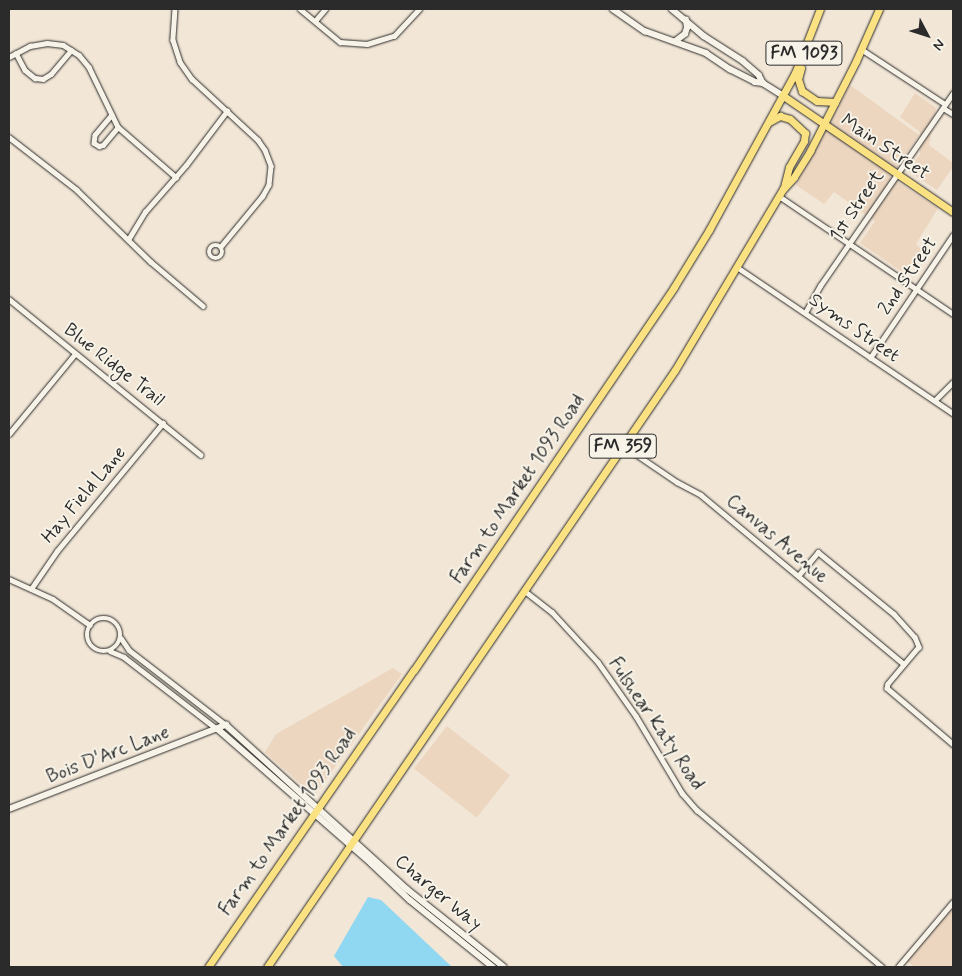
<!DOCTYPE html>
<html>
<head>
<meta charset="utf-8">
<style>
	body { margin:0 }
	#map { position:relative; width:962px; height:976px; overflow:hidden; background:#f2e6d6; font-family:Mynerve,sans-serif }
	div>[style] { position:absolute }
	.built>* { inset:0; background:#ecd6c0; transform-origin:0 0 }
	.water>* { inset:0; background:#90d7f2 }
	.roads { filter:drop-shadow(0 0 1px #2b2b2b) drop-shadow(0 0 1px #2b2b2b) }
	.minor>* { height:4.5px; margin:-2.25px; padding:0 2.25px; transform-origin:2.25px; border-radius:2.25px; background:#f7f3e8 }
	.minor>.ring { margin:-2.25px; padding:0; box-sizing:content-box; background:none; border:4.5px solid #f7f3e8; border-radius:50% }
	.tertiary>* { height:5.5px; margin:-2.75px; padding:0 2.75px; transform-origin:2.75px; border-radius:2.75px; background:#f7f3e8 }
	.primary>* { height:7px; margin:-3.5px; padding:0 3.5px; transform-origin:3.5px; border-radius:3.5px; background:#fae181 }
	span { translate:-50% -50%; white-space:nowrap; text-align:center; line-height:1.15; -webkit-text-stroke:4px #f7f3e8; paint-order:stroke }
	.shield-label span { padding:1px 4px; background:#f7f3e8; border:1px solid; border-radius:4px; -webkit-text-stroke-width:0 }
	.shield-label { font-size:18px; color:#2b2b2b; font-weight:700 }
	.street-label { font-size:19px; color:#2b2b2b }
	.frame { position:absolute; inset:0; border:10px solid #2b2b2b; pointer-events:none }
	.north { position:absolute; left:902px; top:10px; width:50px; height:50px; -webkit-text-stroke:4px #f7f3e8; paint-order:stroke; rotate:130deg; font-size:14px; font-weight:700; line-height:20px; text-align:center; color:#2b2b2b }
	.north::after { content:''; display:block; margin:auto; width:18px; height:22px; background:#2b2b2b; clip-path:polygon(50% 0,100% 100%,50% 72%,0 100%) }
</style>
</head>
<body>
<div id="map">
	<div class="built">
		<div style="clip-path:polygon(850px 85px,919px 135px,890px 177px,938px 208px,916px 244px,922px 250px,905px 274px,860px 243px,875px 221px,834px 192px,824px 204px,796px 185px)"></div>
		<div style="clip-path:polygon(915px 93px,936px 108px,929px 145px,953px 163px,953px 167px,937px 190px,908px 171px,920px 154px,920px 132px,900px 117px)"></div>
		<div style="clip-path:polygon(393px 668px,402px 674px,314px 796px,265px 752px,276px 734px)"></div>
		<div style="left:447px;top:726px;width:80px;height:54px;rotate:38deg"></div>
		<div style="clip-path:polygon(953px 902px,953px 967px,915px 967px,905px 960px)"></div>
	</div>
	<div class="water">
		<div style="clip-path:polygon(368px 897px,381px 900px,452px 967px,343px 967px,334px 956px)"></div>
	</div>
	<div class="roads">
		<div class="minor">
			<div style="left:175px;top:9px;width:31px;rotate:94deg"></div>
			<div style="left:173px;top:40px;width:23px;rotate:72deg"></div>
			<div style="left:180px;top:62px;width:21px;rotate:55deg"></div>
			<div style="left:192px;top:79px;width:90px;rotate:42.7deg"></div>
			<div style="left:258px;top:140px;width:12px;rotate:55deg"></div>
			<div style="left:265px;top:150px;width:17px;rotate:69deg"></div>
			<div style="left:271px;top:166px;width:19px;rotate:96deg"></div>
			<div style="left:269px;top:185px;width:13px;rotate:119deg"></div>
			<div style="left:263px;top:196px;width:66px;rotate:129.5deg"></div>
			<div style="left:300px;top:9px;width:52px;rotate:39.5deg"></div>
			<div style="left:340px;top:42px;width:27px;rotate:4deg"></div>
			<div style="left:367px;top:44px;width:28px;rotate:-17deg"></div>
			<div style="left:394px;top:36px;width:37px;rotate:-47deg"></div>
			<div style="left:315px;top:21px;width:16px;rotate:-50deg"></div>
			<div style="left:861px;top:49px;width:100px;rotate:33.2deg"></div>
			<div style="left:16px;top:53px;width:19px;rotate:62deg"></div>
			<div style="left:25px;top:70px;width:13px;rotate:39deg"></div>
			<div style="left:35px;top:78px;width:8px;rotate:7deg"></div>
			<div style="left:43px;top:79px;width:9px;rotate:-32deg"></div>
			<div style="left:51px;top:74px;width:31px;rotate:-50deg"></div>
			<div style="left:9px;top:57px;width:24px;rotate:-28deg"></div>
			<div style="left:30px;top:46px;width:17px;rotate:-10deg"></div>
			<div style="left:47px;top:43px;width:16px;rotate:7deg"></div>
			<div style="left:63px;top:45px;width:19px;rotate:32deg"></div>
			<div style="left:79px;top:55px;width:16px;rotate:50deg"></div>
			<div style="left:89px;top:67px;width:67px;rotate:64.2deg"></div>
			<div style="left:118px;top:127px;width:77px;rotate:40.8deg"></div>
			<div style="left:943px;top:108px;width:12px;rotate:31deg"></div>
			<div style="left:112px;top:115px;width:26px;rotate:130deg"></div>
			<div style="left:95px;top:135px;width:8px;rotate:97deg"></div>
			<div style="left:94px;top:143px;width:6px;rotate:31deg"></div>
			<div style="left:99px;top:146px;width:4px;rotate:-14deg"></div>
			<div style="left:103px;top:145px;width:23px;rotate:-50deg"></div>
			<div style="left:9px;top:137px;width:86px;rotate:37.9deg"></div>
			<div style="left:77px;top:190px;width:103px;rotate:44.2deg"></div>
			<div style="left:151px;top:262px;width:68px;rotate:40.2deg"></div>
			<div style="left:779px;top:196px;width:210px;rotate:34.1deg"></div>
			<div style="left:128px;top:240px;width:33px;rotate:-59deg"></div>
			<div style="left:145px;top:212px;width:62px;rotate:-48.9deg"></div>
			<div style="left:186px;top:165px;width:68px;rotate:-52.8deg"></div>
			<div class="ring" style="left:209px;top:245px;width:9.5px;height:9.5px"></div>
			<div style="left:737px;top:267px;width:261px;rotate:34.1deg"></div>
			<div style="left:9px;top:299px;width:247px;rotate:39.1deg"></div>
			<div style="left:805px;top:313px;width:31px;rotate:-61deg"></div>
			<div style="left:820px;top:286px;width:234px;rotate:-55.4deg"></div>
			<div style="left:870px;top:358px;width:148px;rotate:-56deg"></div>
			<div style="left:935px;top:400px;width:25px;rotate:-45deg"></div>
			<div style="left:9px;top:434px;width:104px;rotate:-50.5deg"></div>
			<div style="left:624px;top:446px;width:64px;rotate:34.2deg"></div>
			<div style="left:677px;top:482px;width:27px;rotate:28deg"></div>
			<div style="left:701px;top:495px;width:264px;rotate:39.8deg"></div>
			<div style="left:798px;top:576px;width:31px;rotate:-50deg"></div>
			<div style="left:818px;top:552px;width:98px;rotate:39.2deg"></div>
			<div style="left:894px;top:614px;width:31px;rotate:48deg"></div>
			<div style="left:915px;top:637px;width:11px;rotate:68deg"></div>
			<div style="left:919px;top:647px;width:48px;rotate:130deg"></div>
			<div style="left:888px;top:684px;width:4px;rotate:104deg"></div>
			<div style="left:887px;top:688px;width:87px;rotate:40.3deg"></div>
			<div style="left:9px;top:579px;width:48px;rotate:24.4deg"></div>
			<div style="left:53px;top:599px;width:45px;rotate:35.1deg"></div>
			<div style="left:31px;top:589px;width:46px;rotate:-55.6deg"></div>
			<div style="left:57px;top:551px;width:166px;rotate:-50.4deg"></div>
			<div style="left:525px;top:591px;width:34px;rotate:38deg"></div>
			<div style="left:552px;top:612px;width:68px;rotate:47.4deg"></div>
			<div style="left:598px;top:662px;width:66px;rotate:54.9deg"></div>
			<div style="left:636px;top:716px;width:90px;rotate:59.1deg"></div>
			<div style="left:682px;top:793px;width:23px;rotate:49deg"></div>
			<div style="left:697px;top:810px;width:243px;rotate:40.3deg"></div>
			<div class="ring" style="left:87px;top:618px;width:29.5px;height:29.5px"></div>
			<div style="left:121px;top:638px;width:14px;rotate:56deg"></div>
			<div style="left:129px;top:650px;width:123px;rotate:37.7deg"></div>
			<div style="left:110px;top:651px;width:15px;rotate:23deg"></div>
			<div style="left:124px;top:657px;width:118px;rotate:37.7deg"></div>
			<div style="left:898px;top:967px;width:85px;rotate:-49.8deg"></div>
		</div>
		<div class="tertiary">
			<div style="left:613px;top:9px;width:39px;rotate:35deg"></div>
			<div style="left:645px;top:31px;width:65px;rotate:19.8deg"></div>
			<div style="left:706px;top:53px;width:29px;rotate:34deg"></div>
			<div style="left:730px;top:69px;width:28px;rotate:27deg"></div>
			<div style="left:755px;top:82px;width:8px;rotate:7deg"></div>
			<div style="left:763px;top:83px;width:22px;rotate:32deg"></div>
			<div style="left:672px;top:9px;width:42px;rotate:40.2deg"></div>
			<div style="left:704px;top:36px;width:46px;rotate:32.7deg"></div>
			<div style="left:743px;top:61px;width:21px;rotate:41deg"></div>
			<div style="left:759px;top:75px;width:9px;rotate:63deg"></div>
			<div style="left:677px;top:40px;width:10px;rotate:-37deg"></div>
			<div style="left:685px;top:34px;width:6px;rotate:-72deg"></div>
			<div style="left:687px;top:28px;width:8px;rotate:-97deg"></div>
			<div style="left:218px;top:729px;width:205px;rotate:41.2deg"></div>
			<div style="left:372px;top:864px;width:52px;rotate:43.5deg"></div>
			<div style="left:410px;top:900px;width:107px;rotate:38.9deg"></div>
			<div style="left:9px;top:809px;width:233px;rotate:-21.2deg"></div>
			<div style="left:226px;top:725px;width:244px;rotate:42.2deg"></div>
			<div style="left:407px;top:889px;width:124px;rotate:38.8deg"></div>
		</div>
		<div class="primary">
			<div style="left:801px;top:68px;width:11px;rotate:105deg"></div>
			<div style="left:798px;top:79px;width:13px;rotate:72deg"></div>
			<div style="left:802px;top:91px;width:18px;rotate:34deg"></div>
			<div style="left:817px;top:101px;width:18px;rotate:3deg"></div>
			<div style="left:782px;top:95px;width:207px;rotate:34.4deg"></div>
			<div style="left:769px;top:122px;width:13px;rotate:-29deg"></div>
			<div style="left:780px;top:116px;width:10px;rotate:17deg"></div>
			<div style="left:790px;top:119px;width:21px;rotate:43deg"></div>
			<div style="left:805px;top:133px;width:8px;rotate:97deg"></div>
			<div style="left:804px;top:141px;width:30px;rotate:120deg"></div>
			<div style="left:789px;top:167px;width:21px;rotate:104deg"></div>
			<div style="left:208px;top:967px;width:361px;rotate:-55.3deg"></div>
			<div style="left:414px;top:670px;width:463px;rotate:-55.8deg"></div>
			<div style="left:674px;top:287px;width:67px;rotate:-58.4deg"></div>
			<div style="left:709px;top:230px;width:179px;rotate:-61.3deg"></div>
			<div style="left:795px;top:73px;width:69px;rotate:-68.7deg"></div>
			<div style="left:267px;top:967px;width:723px;rotate:-55.65deg"></div>
			<div style="left:675px;top:370px;width:211px;rotate:-59.2deg"></div>
			<div style="left:783px;top:189px;width:16px;rotate:-47deg"></div>
			<div style="left:794px;top:177px;width:31px;rotate:-58deg"></div>
			<div style="left:810px;top:151px;width:101px;rotate:-62.9deg"></div>
			<div style="left:856px;top:61px;width:57px;rotate:-66.1deg"></div>
		</div>
	</div>
	<div class="shield-label">
		<span style="left:804px;top:53px">FM 1093</span>
		<span style="left:623px;top:446px">FM 359</span>
	</div>
	<div class="street-label">
		<span style="left:885px;top:147px;rotate:34deg">Main Street</span>
		<span style="left:857px;top:206px;rotate:-56deg">1st Street</span>
		<span style="left:908px;top:276px;rotate:-56deg">2nd Street</span>
		<span style="left:854px;top:328px;rotate:35deg">Syms Street</span>
		<span style="left:114px;top:365px;rotate:38deg">Blue Ridge Trail</span>
		<span style="left:518px;top:489px;rotate:-56deg">Farm to Market 1093 Road</span>
		<span style="left:84px;top:495px;rotate:-50deg">Hay Field Lane</span>
		<span style="left:777px;top:539px;rotate:40deg">Canvas Avenue</span>
		<span style="left:656px;top:724px;rotate:56deg">Fulshear Katy Road</span>
		<span style="left:108px;top:755px;rotate:-21deg">Bois D'Arc Lane</span>
		<span style="left:288px;top:822px;rotate:-55deg">Farm to Market 1093 Road</span>
		<span style="left:438px;top:893px;rotate:40deg">Charger Way</span>
	</div>
	<div class="frame"></div>
	<div class="north">N</div>
</div>
</body>
</html>
